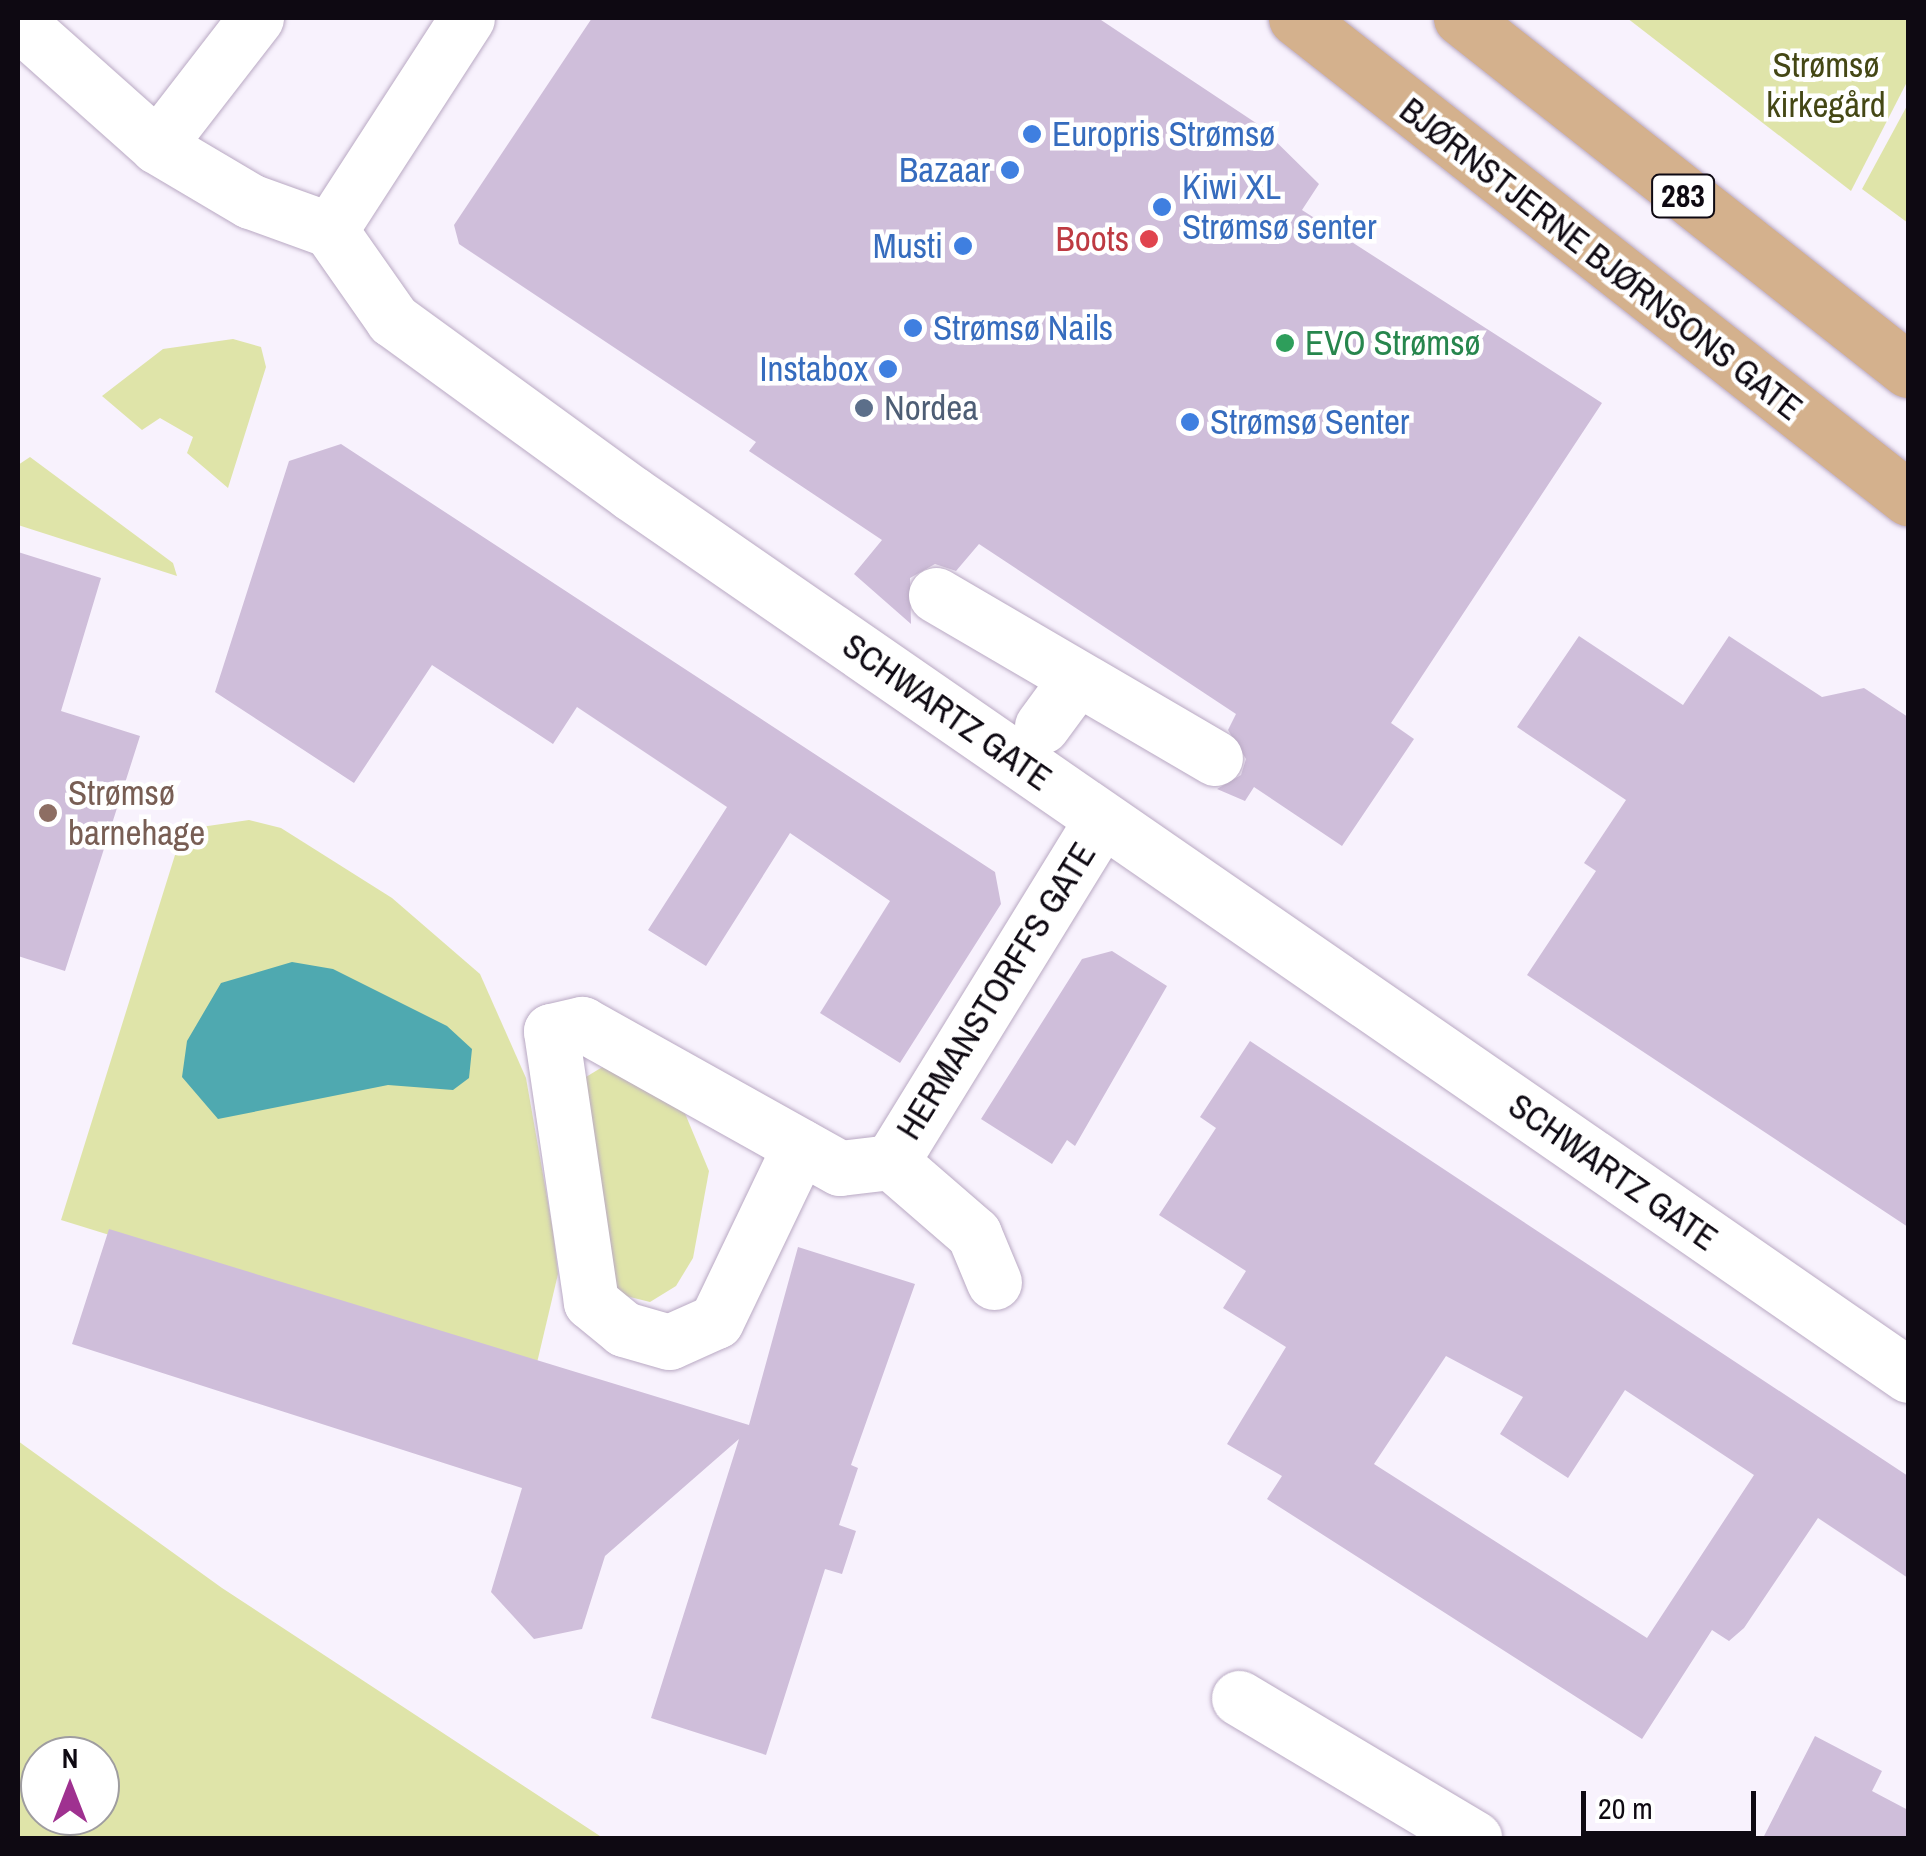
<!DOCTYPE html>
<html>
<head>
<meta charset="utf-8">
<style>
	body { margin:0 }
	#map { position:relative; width:1926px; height:1856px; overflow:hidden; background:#f8f2fd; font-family:"Archivo Narrow",sans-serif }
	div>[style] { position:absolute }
	.green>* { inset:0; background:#dfe4a9 }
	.water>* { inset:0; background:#4fa9b0 }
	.building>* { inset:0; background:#cfbeda }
	.roads { filter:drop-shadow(0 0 2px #b9a9c3) drop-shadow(0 0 2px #b9a9c3) }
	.minor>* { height:55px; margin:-27.5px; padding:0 27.5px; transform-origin:27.5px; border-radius:27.5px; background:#fff }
	.major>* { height:55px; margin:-27.5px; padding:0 27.5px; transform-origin:27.5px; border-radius:27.5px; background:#d4b18d }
	.dots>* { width:28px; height:28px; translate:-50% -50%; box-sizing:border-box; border:5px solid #fff; border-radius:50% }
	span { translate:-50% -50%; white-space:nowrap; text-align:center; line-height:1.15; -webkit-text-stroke:9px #fff; paint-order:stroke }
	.shield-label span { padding:2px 8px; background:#fff; border:2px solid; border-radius:8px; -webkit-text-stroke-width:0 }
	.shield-label { font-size:32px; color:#0e0912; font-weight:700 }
	.park-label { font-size:35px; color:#444715 }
	.shop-label { font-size:35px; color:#366cbe }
	.left { translate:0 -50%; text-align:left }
	.right { translate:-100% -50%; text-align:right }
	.health-label { font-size:35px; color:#be3a42 }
	.street-label { font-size:35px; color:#0e0912 }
	.leisure-label { font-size:35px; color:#27864d }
	.service-label { font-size:35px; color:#4e5e75 }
	.education-label { font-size:35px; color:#785e54 }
	.frame { position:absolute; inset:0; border:20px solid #0e0912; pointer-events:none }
	.north { position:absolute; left:20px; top:1736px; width:100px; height:100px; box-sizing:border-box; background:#fff; border:2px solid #9f9da0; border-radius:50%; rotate:0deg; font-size:28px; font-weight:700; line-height:40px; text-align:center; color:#0e0912 }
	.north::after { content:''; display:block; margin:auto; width:35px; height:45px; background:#9f3190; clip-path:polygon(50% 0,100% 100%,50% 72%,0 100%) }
	.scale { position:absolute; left:1581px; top:1791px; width:175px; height:45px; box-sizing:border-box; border:5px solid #0e0912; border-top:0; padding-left:12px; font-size:30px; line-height:35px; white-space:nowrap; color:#0e0912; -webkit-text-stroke:8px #fff; paint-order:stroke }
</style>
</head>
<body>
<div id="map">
	<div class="green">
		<div style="clip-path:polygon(1627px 18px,1908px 18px,1908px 80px,1851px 191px)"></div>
		<div style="clip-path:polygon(1908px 104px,1908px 223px,1862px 189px)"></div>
		<div style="clip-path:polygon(233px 339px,261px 347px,266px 367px,228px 488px,187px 453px,193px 437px,160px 418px,142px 430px,102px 396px,163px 349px)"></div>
		<div style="clip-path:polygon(30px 457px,173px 563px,177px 576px,18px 525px,18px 465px)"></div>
		<div style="clip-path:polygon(249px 820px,281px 828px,392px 898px,480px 974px,526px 1078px,553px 1231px,558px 1274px,536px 1367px,61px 1220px,175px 855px,201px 827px)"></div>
		<div style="clip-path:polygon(609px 1063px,679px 1099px,709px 1171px,693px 1258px,676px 1286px,650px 1302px,610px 1292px,581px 1080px)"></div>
		<div style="clip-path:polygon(evenodd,18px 1441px,222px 1588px,603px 1838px,18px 1838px,18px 1441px,100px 1756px,100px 1816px,40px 1816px,40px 1756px,100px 1756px)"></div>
	</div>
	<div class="water">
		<div style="clip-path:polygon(292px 962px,333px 969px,447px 1026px,472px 1049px,469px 1078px,453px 1090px,388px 1085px,218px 1119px,182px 1077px,187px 1041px,221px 983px)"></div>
	</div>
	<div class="building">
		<div style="clip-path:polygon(592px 18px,1098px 18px,1259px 125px,1319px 184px,1302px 210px,1602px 403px,1391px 723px,1414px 739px,1342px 846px,1254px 787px,1245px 801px,1217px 789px,1241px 775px,1246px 759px,1228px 730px,1236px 714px,979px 544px,956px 571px,935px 564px,910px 578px,911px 624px,854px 574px,882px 540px,749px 451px,756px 442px,459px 244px,454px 225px)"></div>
		<div style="clip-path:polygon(341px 444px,995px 872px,1001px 904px,900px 1063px,820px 1013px,890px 901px,790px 833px,706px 966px,648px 930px,727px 807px,577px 707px,553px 744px,432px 665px,354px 783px,215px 692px,289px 461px)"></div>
		<div style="clip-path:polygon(18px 552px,101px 578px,61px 711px,140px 736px,65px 971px,18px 956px)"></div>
		<div style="clip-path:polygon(1579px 636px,1683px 705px,1729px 636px,1822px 697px,1864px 688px,1908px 717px,1908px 1227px,1527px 975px,1596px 871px,1584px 863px,1626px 800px,1517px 727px)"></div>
		<div style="clip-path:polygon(1112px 951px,1167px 986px,1075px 1146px,1067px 1140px,1052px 1164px,981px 1119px,1082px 959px)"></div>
		<div style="clip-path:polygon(evenodd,1250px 1041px,1908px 1476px,1908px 1578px,1818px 1518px,1744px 1628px,1729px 1641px,1712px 1630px,1642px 1739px,1267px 1499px,1282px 1476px,1227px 1444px,1286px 1347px,1223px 1308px,1246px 1271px,1159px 1215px,1216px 1128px,1200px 1117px,1250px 1041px,1446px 1356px,1523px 1397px,1500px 1434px,1568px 1478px,1625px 1390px,1754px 1475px,1647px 1638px,1374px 1464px,1446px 1356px)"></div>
		<div style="clip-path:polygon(109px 1229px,749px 1425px,798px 1247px,915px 1284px,851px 1465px,858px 1468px,839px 1525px,856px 1531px,842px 1574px,825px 1569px,766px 1755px,651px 1718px,739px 1439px,605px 1556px,582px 1629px,534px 1639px,491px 1592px,522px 1488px,72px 1344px)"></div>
		<div style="clip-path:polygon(1815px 1736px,1882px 1771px,1872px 1791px,1908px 1810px,1908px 1838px,1763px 1838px)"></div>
	</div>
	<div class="roads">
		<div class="minor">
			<div style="left:18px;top:22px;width:186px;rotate:41.7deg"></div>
			<div style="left:157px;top:146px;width:108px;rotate:30.6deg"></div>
			<div style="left:250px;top:201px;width:85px;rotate:19.9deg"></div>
			<div style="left:330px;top:230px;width:110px;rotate:55deg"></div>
			<div style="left:393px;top:320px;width:294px;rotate:36deg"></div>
			<div style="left:631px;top:493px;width:1552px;rotate:34.63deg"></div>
			<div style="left:157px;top:146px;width:162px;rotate:-52.3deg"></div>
			<div style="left:330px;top:230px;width:252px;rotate:-57.1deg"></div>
			<div style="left:936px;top:595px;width:323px;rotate:30.3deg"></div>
			<div style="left:1042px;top:726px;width:56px;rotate:-53.7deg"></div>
			<div style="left:800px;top:1146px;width:194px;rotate:115.6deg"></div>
			<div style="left:716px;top:1321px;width:51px;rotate:155.9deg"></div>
			<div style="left:669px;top:1342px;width:47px;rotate:-163.9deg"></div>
			<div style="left:624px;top:1329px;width:43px;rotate:-140.7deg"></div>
			<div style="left:591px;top:1302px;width:274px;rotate:-98.4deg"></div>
			<div style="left:551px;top:1031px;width:32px;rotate:-13deg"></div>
			<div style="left:582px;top:1024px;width:295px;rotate:29.2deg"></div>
			<div style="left:840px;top:1168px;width:51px;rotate:-6.7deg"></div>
			<div style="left:891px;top:1162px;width:110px;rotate:40.9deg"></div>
			<div style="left:974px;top:1234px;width:52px;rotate:67.4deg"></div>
			<div style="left:891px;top:1162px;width:401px;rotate:-58.4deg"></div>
			<div style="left:1239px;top:1698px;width:274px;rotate:30.8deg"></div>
		</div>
		<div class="major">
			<div style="left:1296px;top:18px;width:778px;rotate:38.11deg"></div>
			<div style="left:1461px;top:18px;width:569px;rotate:38.22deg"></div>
		</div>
	</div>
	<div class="dots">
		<div style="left:1032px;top:134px;background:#3f7fe0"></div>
		<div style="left:1010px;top:170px;background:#3f7fe0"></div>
		<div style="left:1162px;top:207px;background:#3f7fe0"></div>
		<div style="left:1149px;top:239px;background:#e0444e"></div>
		<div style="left:963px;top:246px;background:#3f7fe0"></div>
		<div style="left:913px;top:328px;background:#3f7fe0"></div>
		<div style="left:1285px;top:343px;background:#2e9e5b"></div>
		<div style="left:888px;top:369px;background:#3f7fe0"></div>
		<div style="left:864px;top:408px;background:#5c6f8a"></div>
		<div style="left:1190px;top:422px;background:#3f7fe0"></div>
		<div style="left:48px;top:813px;background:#8d6e63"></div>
	</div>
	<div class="shield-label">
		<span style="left:1683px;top:196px">283</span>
	</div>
	<div class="park-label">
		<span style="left:1826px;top:85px">Strømsø<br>kirkegård</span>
	</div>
	<div class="shop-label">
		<span class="left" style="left:1052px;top:134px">Europris Strømsø</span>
		<span class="right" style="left:990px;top:170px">Bazaar</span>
		<span class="left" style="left:1182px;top:207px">Kiwi XL<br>Strømsø senter</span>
		<span class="right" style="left:943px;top:246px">Musti</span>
		<span class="left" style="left:933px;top:328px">Strømsø Nails</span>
		<span class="right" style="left:868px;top:369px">Instabox</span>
		<span class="left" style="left:1210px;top:422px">Strømsø Senter</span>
	</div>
	<div class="health-label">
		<span class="right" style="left:1129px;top:239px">Boots</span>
	</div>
	<div class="street-label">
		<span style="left:1601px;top:259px;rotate:38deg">BJØRNSTJERNE BJØRNSONS GATE</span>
		<span style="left:947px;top:712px;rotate:35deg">SCHWARTZ GATE</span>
		<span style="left:996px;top:991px;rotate:-58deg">HERMANSTORFFS GATE</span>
		<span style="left:1613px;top:1172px;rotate:35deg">SCHWARTZ GATE</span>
	</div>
	<div class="leisure-label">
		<span class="left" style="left:1305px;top:343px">EVO Strømsø</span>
	</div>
	<div class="service-label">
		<span class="left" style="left:884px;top:408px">Nordea</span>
	</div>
	<div class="education-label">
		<span class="left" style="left:68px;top:813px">Strømsø<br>barnehage</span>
	</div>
	<div class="frame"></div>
	<div class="north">N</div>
	<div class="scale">20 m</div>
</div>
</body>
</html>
